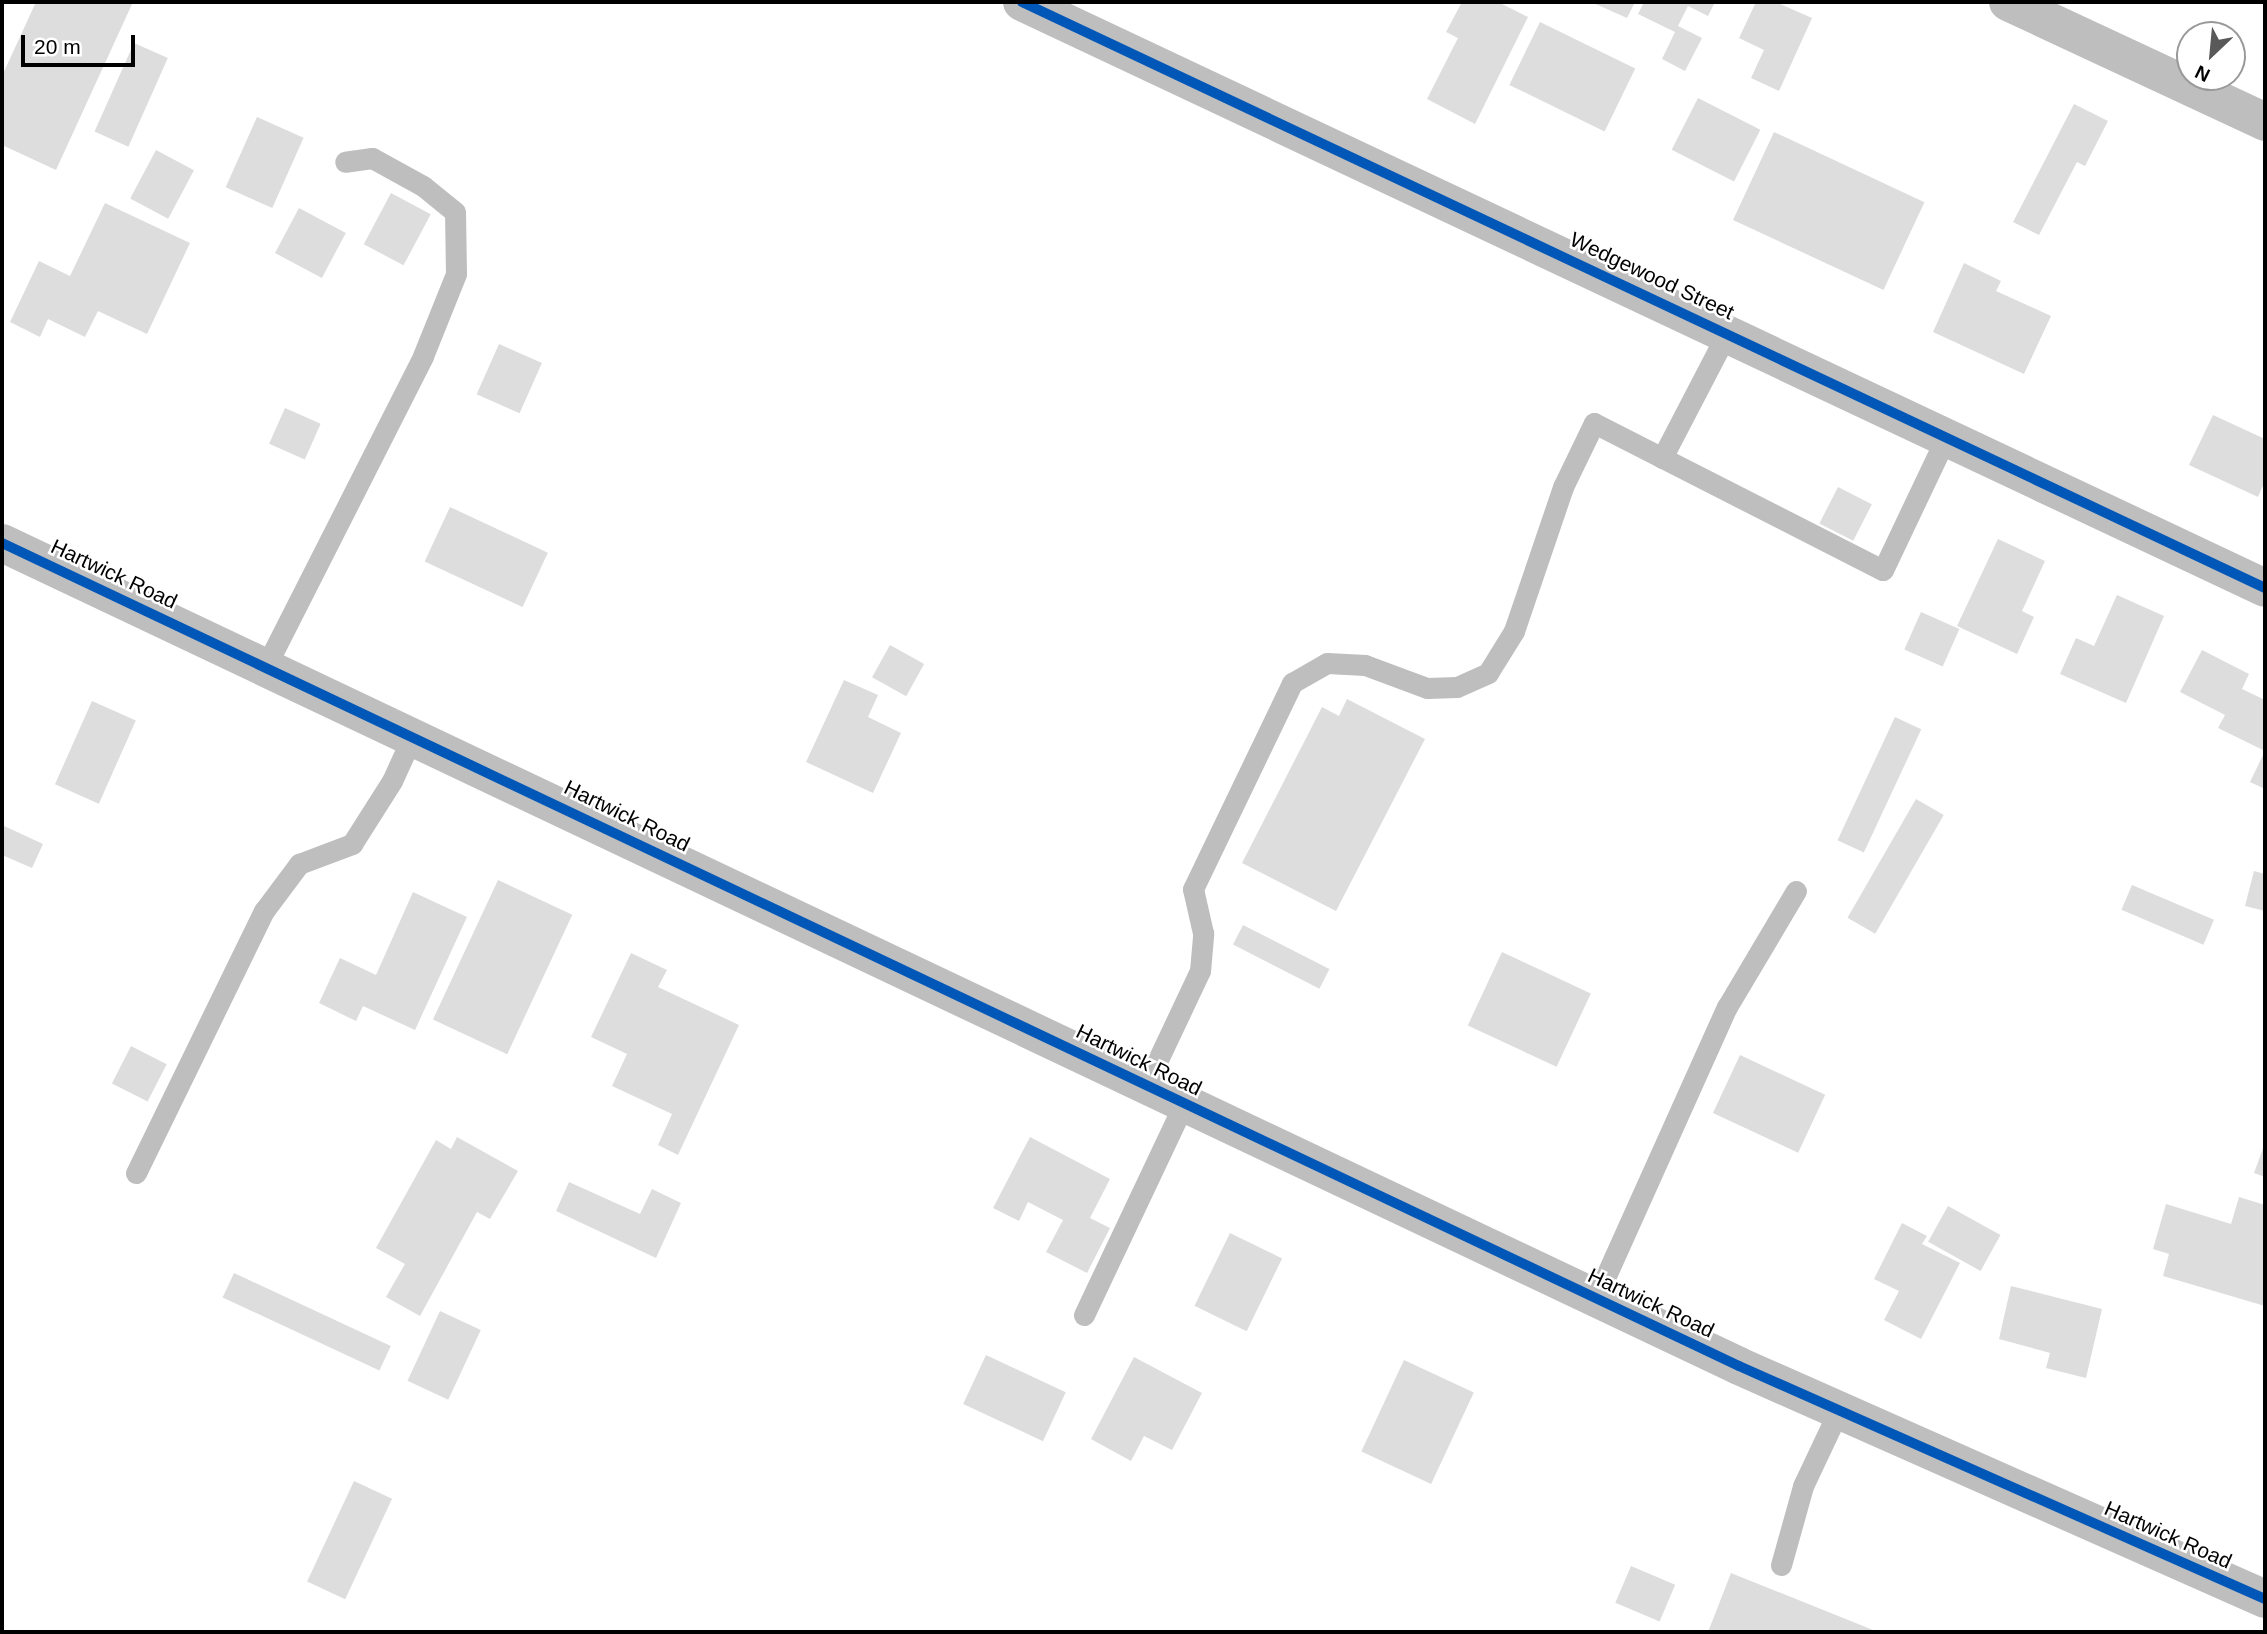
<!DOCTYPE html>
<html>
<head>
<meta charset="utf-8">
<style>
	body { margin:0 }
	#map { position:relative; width:2267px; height:1634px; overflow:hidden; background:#fff; font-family:Arial,sans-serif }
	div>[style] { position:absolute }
	.building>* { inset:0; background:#ddd; transform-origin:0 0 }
	.service>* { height:21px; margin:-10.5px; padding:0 10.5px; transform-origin:10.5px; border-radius:10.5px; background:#bebebe }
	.minor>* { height:38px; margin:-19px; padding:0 19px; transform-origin:19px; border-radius:19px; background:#bebebe }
	.cycleway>* { height:10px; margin:-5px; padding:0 5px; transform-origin:5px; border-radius:5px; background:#0057b8 }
	span { translate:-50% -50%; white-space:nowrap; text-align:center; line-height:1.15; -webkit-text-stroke:5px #fff; paint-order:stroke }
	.street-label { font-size:21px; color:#000 }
	.frame { position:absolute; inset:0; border:4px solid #000; pointer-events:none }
	.north { position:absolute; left:2176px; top:21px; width:70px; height:70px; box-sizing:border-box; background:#fff; border:2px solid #999; border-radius:50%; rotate:206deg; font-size:19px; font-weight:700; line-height:28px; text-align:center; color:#000 }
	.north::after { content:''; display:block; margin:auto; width:24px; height:32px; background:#595959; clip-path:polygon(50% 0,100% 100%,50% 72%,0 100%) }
	.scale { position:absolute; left:21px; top:35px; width:114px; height:32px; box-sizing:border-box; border:4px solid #000; border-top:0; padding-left:9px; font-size:21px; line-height:24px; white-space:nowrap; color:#000; -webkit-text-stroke:5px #fff; paint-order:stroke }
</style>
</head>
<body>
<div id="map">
	<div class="building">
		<div style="clip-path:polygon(36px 2px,133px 2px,56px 170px,2px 145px,2px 76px)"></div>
		<div style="clip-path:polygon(1462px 2px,1498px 2px,1528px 17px,1475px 124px,1427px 99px,1458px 38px,1446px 32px)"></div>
		<div style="clip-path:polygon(1591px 2px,1635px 2px,1627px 18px)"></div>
		<div style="clip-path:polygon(1644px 2px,1715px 2px,1708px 16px,1688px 6px,1678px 26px,1702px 38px,1685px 71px,1662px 59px,1675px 32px,1638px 14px)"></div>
		<div style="clip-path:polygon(1756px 2px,1776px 2px,1812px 18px,1779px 91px,1751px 78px,1764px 50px,1739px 38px)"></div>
		<div style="left:1540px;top:22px;width:106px;height:70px;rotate:26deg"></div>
		<div style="left:134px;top:43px;width:37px;height:97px;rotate:24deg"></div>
		<div style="left:1698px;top:98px;width:70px;height:58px;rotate:27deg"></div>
		<div style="clip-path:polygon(2074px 104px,2108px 121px,2085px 166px,2077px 162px,2039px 235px,2013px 222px)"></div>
		<div style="left:257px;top:117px;width:51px;height:77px;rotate:24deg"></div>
		<div style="left:1774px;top:132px;width:166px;height:97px;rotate:25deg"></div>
		<div style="left:156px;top:150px;width:43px;height:55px;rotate:28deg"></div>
		<div style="left:391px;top:193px;width:45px;height:58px;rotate:28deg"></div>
		<div style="clip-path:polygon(105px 203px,190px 243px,147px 334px,98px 311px,85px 337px,48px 319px,40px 337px,10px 322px,39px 261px,70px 276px)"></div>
		<div style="left:299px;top:208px;width:53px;height:51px;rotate:28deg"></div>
		<div style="clip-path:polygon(1964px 263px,2001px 281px,1996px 291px,2051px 316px,2024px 374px,1933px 332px)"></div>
		<div style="left:499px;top:344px;width:47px;height:55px;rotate:24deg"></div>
		<div style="left:285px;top:408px;width:39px;height:39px;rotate:24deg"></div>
		<div style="clip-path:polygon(2213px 415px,2265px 439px,2265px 481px,2258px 497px,2189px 465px)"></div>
		<div style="left:1838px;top:487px;width:38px;height:41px;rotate:27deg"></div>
		<div style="left:450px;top:507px;width:108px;height:60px;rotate:25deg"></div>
		<div style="clip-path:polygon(1998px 539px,2045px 561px,2022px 611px,2034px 617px,2017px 654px,1957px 626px)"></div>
		<div style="clip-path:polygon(2117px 595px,2164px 616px,2126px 703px,2060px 674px,2076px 638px,2094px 646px)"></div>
		<div style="left:1921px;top:612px;width:42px;height:41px;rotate:24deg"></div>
		<div style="left:890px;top:645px;width:39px;height:37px;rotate:29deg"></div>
		<div style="clip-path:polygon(2202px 650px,2249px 674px,2242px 689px,2265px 700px,2265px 789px,2250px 782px,2265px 751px,2218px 728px,2225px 715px,2180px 692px)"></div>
		<div style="clip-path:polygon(844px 680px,878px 695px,868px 717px,901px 733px,873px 793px,806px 762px)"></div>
		<div style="clip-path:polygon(1347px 699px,1425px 739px,1336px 911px,1242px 863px,1322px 707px,1339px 716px)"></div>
		<div style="left:92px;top:701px;width:48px;height:91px;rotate:24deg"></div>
		<div style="left:1895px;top:717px;width:29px;height:136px;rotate:25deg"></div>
		<div style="left:1916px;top:799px;width:32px;height:137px;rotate:30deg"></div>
		<div style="clip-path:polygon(2px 825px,43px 844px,32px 868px,2px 855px)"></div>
		<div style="clip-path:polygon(2254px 871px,2265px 874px,2265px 911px,2245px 906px)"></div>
		<div style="left:498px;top:880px;width:82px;height:154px;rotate:25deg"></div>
		<div style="left:2132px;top:885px;width:89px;height:27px;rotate:23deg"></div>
		<div style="clip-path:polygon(413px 892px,467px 917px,415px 1030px,363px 1006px,356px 1021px,319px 1003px,340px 958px,376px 975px)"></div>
		<div style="left:1243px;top:925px;width:97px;height:22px;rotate:27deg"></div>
		<div style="left:1502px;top:952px;width:98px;height:81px;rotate:25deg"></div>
		<div style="clip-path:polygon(631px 953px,667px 970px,658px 987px,739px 1025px,678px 1155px,658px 1145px,672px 1114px,612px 1086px,627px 1054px,591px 1037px)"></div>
		<div style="left:131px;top:1046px;width:40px;height:42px;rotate:27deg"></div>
		<div style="left:1740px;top:1055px;width:94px;height:64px;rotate:25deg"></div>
		<div style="clip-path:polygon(457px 1137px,518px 1171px,490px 1219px,477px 1212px,420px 1316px,386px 1297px,405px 1264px,376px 1248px,436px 1140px,451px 1149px)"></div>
		<div style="clip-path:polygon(1030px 1137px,1110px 1179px,1090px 1218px,1110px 1228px,1087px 1273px,1046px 1252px,1063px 1220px,1028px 1202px,1019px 1221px,993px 1208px)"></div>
		<div style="clip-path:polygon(2265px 1143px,2265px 1177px,2254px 1173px)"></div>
		<div style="clip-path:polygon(569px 1182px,640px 1214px,652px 1189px,681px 1203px,656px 1258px,556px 1211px)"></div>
		<div style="clip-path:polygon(2239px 1197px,2265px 1205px,2265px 1306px,2163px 1276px,2169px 1254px,2153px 1249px,2166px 1204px,2231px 1224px)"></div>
		<div style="left:1948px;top:1206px;width:60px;height:41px;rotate:29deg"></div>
		<div style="clip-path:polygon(1902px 1223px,1927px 1236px,1922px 1244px,1960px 1263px,1921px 1339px,1884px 1320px,1899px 1291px,1874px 1279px)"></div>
		<div style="left:1230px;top:1233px;width:58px;height:81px;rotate:26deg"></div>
		<div style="left:234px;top:1273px;width:173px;height:27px;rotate:25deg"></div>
		<div style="clip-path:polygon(2011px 1286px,2102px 1309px,2086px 1378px,2046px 1368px,2050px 1353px,1999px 1339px)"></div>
		<div style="left:440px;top:1311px;width:45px;height:77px;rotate:25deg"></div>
		<div style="left:986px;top:1355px;width:88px;height:54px;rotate:25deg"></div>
		<div style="clip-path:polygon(1134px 1357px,1202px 1393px,1172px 1450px,1144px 1436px,1131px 1461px,1091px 1439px)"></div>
		<div style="left:1404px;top:1360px;width:77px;height:101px;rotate:25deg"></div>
		<div style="left:354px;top:1481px;width:42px;height:111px;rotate:25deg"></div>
		<div style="left:1631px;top:1566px;width:48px;height:40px;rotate:23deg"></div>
		<div style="clip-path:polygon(1731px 1573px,1878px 1632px,1708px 1632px)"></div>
	</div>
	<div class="service">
		<div style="left:1662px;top:458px;width:141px;rotate:-62.5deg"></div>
		<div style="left:266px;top:666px;width:347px;rotate:-63.1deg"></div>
		<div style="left:423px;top:356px;width:88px;rotate:-68.1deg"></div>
		<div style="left:456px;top:274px;width:62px;rotate:-90.9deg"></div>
		<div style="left:455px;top:212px;width:41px;rotate:-140.9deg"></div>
		<div style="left:423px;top:186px;width:58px;rotate:-151.2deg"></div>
		<div style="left:372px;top:158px;width:27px;rotate:172deg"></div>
		<div style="left:1146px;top:1085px;width:126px;rotate:-64.7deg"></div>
		<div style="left:1200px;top:971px;width:38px;rotate:-85deg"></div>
		<div style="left:1203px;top:933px;width:45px;rotate:-102.8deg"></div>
		<div style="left:1193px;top:889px;width:229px;rotate:-64.3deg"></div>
		<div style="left:1292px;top:683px;width:40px;rotate:-29.7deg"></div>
		<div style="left:1327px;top:663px;width:38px;rotate:3deg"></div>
		<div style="left:1365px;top:665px;width:66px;rotate:20.4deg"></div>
		<div style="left:1427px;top:688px;width:30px;rotate:-2deg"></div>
		<div style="left:1457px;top:687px;width:34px;rotate:-24deg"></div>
		<div style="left:1488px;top:673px;width:49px;rotate:-58.2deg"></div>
		<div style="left:1514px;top:631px;width:152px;rotate:-71.2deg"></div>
		<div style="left:1563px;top:487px;width:71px;rotate:-64.2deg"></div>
		<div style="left:1594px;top:423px;width:324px;rotate:27deg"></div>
		<div style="left:1883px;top:570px;width:149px;rotate:-64.6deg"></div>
		<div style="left:136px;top:1173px;width:292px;rotate:-64deg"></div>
		<div style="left:264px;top:911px;width:59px;rotate:-53.3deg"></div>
		<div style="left:299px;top:864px;width:57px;rotate:-20.7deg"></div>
		<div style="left:352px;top:844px;width:75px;rotate:-57.6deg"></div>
		<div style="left:392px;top:781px;width:51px;rotate:-65.5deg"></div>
		<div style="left:1596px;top:1298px;width:319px;rotate:-65.8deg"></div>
		<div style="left:1727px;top:1007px;width:135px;rotate:-59.3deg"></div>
		<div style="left:1084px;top:1315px;width:234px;rotate:-64.7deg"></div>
		<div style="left:1781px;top:1565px;width:82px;rotate:-74.4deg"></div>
		<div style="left:1803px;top:1486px;width:84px;rotate:-64.7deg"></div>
	</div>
	<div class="minor">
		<div style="left:1022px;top:2px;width:1374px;rotate:25.24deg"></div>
		<div style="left:2008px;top:2px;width:284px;rotate:25deg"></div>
		<div style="left:2px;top:543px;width:1922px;rotate:25.35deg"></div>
		<div style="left:1739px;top:1366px;width:575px;rotate:23.89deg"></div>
	</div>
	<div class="cycleway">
		<div style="left:1022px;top:2px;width:1374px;rotate:25.24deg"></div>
		<div style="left:2px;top:543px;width:1922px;rotate:25.35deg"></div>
		<div style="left:1739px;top:1366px;width:575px;rotate:23.89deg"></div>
	</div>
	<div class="street-label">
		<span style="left:1652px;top:276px;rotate:25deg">Wedgewood Street</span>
		<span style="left:114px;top:574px;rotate:25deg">Hartwick Road</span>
		<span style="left:627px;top:816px;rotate:26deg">Hartwick Road</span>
		<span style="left:1139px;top:1060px;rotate:26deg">Hartwick Road</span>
		<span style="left:1651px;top:1303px;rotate:25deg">Hartwick Road</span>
		<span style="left:2168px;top:1535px;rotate:24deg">Hartwick Road</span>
	</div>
	<div class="frame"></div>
	<div class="north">N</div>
	<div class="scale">20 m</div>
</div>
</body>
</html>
